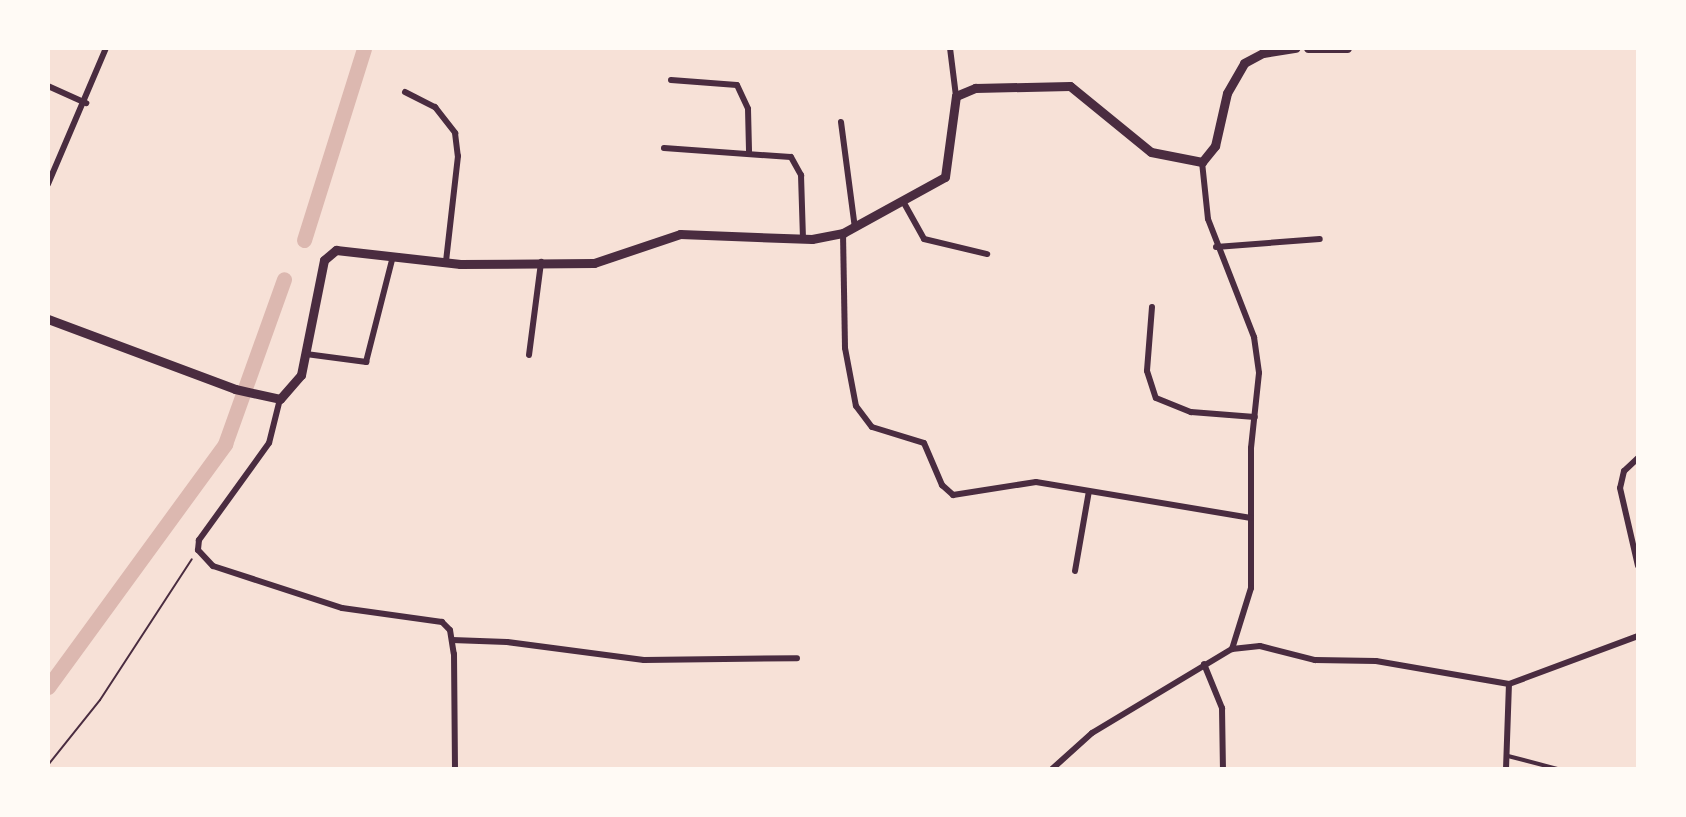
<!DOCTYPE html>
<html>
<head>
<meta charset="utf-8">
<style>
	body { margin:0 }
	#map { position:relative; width:1686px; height:817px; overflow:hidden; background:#f7e1d7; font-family:Literata,serif }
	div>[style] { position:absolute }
	.canal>* { height:15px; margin:-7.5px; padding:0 7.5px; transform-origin:7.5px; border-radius:7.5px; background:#dcb8b0 }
	.path>* { height:2px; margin:-1px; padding:0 1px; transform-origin:1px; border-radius:1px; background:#4a2c40 }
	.service>* { height:4px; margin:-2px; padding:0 2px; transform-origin:2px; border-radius:2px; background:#4a2c40 }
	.minor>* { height:6px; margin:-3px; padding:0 3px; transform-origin:3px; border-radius:3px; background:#4a2c40 }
	.tertiary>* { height:9px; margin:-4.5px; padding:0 4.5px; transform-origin:4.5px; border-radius:4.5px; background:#4a2c40 }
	span { translate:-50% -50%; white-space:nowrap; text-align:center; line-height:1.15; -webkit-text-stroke:6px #fffaf5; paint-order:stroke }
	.frame { position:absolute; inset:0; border:50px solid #fffaf5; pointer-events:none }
</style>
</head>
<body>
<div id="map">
	<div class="canal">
		<div style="left:304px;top:240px;width:201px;rotate:-72.6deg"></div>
		<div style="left:48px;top:687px;width:301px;rotate:-53.9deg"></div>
		<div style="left:225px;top:444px;width:175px;rotate:-70.3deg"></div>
	</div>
	<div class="path">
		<div style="left:48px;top:765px;width:83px;rotate:-51.3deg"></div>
		<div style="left:100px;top:700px;width:168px;rotate:-56.9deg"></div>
	</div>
	<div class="service">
		<div style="left:1508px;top:756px;width:52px;rotate:14.6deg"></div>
	</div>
	<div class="minor">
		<div style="left:950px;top:48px;width:48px;rotate:82.9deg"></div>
		<div style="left:671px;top:80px;width:66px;rotate:4.3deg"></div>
		<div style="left:737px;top:85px;width:26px;rotate:65deg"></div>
		<div style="left:748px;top:109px;width:42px;rotate:88.6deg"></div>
		<div style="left:48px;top:86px;width:42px;rotate:24.1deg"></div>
		<div style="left:405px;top:92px;width:34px;rotate:27deg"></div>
		<div style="left:435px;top:107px;width:33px;rotate:52deg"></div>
		<div style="left:455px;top:133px;width:23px;rotate:83deg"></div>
		<div style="left:458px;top:156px;width:107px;rotate:96.5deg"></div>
		<div style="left:841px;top:122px;width:107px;rotate:82.5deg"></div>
		<div style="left:664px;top:148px;width:127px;rotate:4.1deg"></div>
		<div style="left:791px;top:157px;width:21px;rotate:61deg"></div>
		<div style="left:801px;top:175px;width:63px;rotate:88.2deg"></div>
		<div style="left:1202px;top:162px;width:57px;rotate:84deg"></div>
		<div style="left:1208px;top:219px;width:127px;rotate:68.7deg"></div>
		<div style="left:1254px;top:337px;width:36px;rotate:82deg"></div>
		<div style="left:1259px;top:373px;width:75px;rotate:96.1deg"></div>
		<div style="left:1251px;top:448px;width:140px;rotate:90deg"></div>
		<div style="left:1251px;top:588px;width:64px;rotate:107.3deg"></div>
		<div style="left:48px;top:184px;width:148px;rotate:-66.9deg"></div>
		<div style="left:904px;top:203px;width:41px;rotate:60.9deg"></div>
		<div style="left:924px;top:239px;width:65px;rotate:13.4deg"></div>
		<div style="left:843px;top:233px;width:115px;rotate:89deg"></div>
		<div style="left:845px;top:348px;width:59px;rotate:79.3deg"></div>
		<div style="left:856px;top:406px;width:26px;rotate:53deg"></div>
		<div style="left:872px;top:427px;width:54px;rotate:17.1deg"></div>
		<div style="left:924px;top:443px;width:46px;rotate:66.8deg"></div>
		<div style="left:942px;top:485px;width:15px;rotate:42deg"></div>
		<div style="left:953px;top:495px;width:84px;rotate:-8.9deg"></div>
		<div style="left:1036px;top:482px;width:218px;rotate:9.5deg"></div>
		<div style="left:1216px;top:247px;width:104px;rotate:-4.4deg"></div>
		<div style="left:1152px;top:307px;width:64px;rotate:94.5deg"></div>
		<div style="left:1147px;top:371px;width:28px;rotate:72deg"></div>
		<div style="left:1156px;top:398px;width:38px;rotate:22deg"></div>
		<div style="left:1191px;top:412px;width:64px;rotate:4.5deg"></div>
		<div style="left:306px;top:354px;width:61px;rotate:7.6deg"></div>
		<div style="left:366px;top:362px;width:109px;rotate:-75.7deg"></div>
		<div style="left:529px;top:355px;width:94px;rotate:-82.6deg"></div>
		<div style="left:280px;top:399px;width:45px;rotate:104deg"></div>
		<div style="left:269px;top:443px;width:120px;rotate:125.8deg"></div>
		<div style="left:199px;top:540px;width:10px;rotate:96deg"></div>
		<div style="left:198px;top:550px;width:22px;rotate:47deg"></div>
		<div style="left:213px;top:566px;width:136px;rotate:18deg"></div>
		<div style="left:342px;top:608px;width:101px;rotate:8deg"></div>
		<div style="left:442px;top:622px;width:11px;rotate:45deg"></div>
		<div style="left:450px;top:630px;width:24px;rotate:81deg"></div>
		<div style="left:454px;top:654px;width:115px;rotate:89.5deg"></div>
		<div style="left:1638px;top:458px;width:19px;rotate:137deg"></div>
		<div style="left:1624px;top:471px;width:17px;rotate:103deg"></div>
		<div style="left:1620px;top:488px;width:80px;rotate:77deg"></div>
		<div style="left:1075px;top:571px;width:81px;rotate:-80.1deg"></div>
		<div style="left:452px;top:640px;width:55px;rotate:2.1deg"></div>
		<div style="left:507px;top:642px;width:138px;rotate:7.5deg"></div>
		<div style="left:644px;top:660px;width:153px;rotate:-0.7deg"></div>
		<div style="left:1204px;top:664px;width:48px;rotate:67.8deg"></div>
		<div style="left:1222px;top:708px;width:61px;rotate:89.1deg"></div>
		<div style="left:1052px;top:769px;width:54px;rotate:-42deg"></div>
		<div style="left:1092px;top:733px;width:163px;rotate:-31deg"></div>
		<div style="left:1232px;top:649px;width:28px;rotate:-6deg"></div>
		<div style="left:1260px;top:646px;width:57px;rotate:14.3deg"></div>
		<div style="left:1315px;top:660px;width:61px;rotate:0.9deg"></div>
		<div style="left:1376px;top:661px;width:135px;rotate:9.8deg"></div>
		<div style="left:1509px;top:684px;width:138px;rotate:-20.4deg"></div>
		<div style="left:1506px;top:769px;width:85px;rotate:-88deg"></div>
	</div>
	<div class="tertiary">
		<div style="left:1308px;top:48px;width:39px"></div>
		<div style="left:48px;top:319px;width:200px;rotate:20.5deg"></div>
		<div style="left:235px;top:389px;width:46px;rotate:12.5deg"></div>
		<div style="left:280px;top:399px;width:32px;rotate:-49deg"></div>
		<div style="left:301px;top:375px;width:117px;rotate:-78.7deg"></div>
		<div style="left:324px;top:260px;width:16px;rotate:-40deg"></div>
		<div style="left:336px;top:250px;width:125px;rotate:6.4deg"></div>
		<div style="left:460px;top:264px;width:134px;rotate:-0.4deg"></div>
		<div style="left:594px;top:263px;width:91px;rotate:-18.6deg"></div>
		<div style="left:680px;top:234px;width:132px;rotate:2.2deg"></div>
		<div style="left:812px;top:239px;width:32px;rotate:-11deg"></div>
		<div style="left:843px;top:233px;width:116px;rotate:-28.8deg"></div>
		<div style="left:945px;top:177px;width:82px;rotate:-82.3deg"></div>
		<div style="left:956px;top:96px;width:21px;rotate:-23deg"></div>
		<div style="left:975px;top:88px;width:95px;rotate:-1.2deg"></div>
		<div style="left:1070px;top:86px;width:104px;rotate:39.2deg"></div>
		<div style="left:1151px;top:152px;width:52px;rotate:11.1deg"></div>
		<div style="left:1202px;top:162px;width:21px;rotate:-51deg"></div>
		<div style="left:1215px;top:146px;width:54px;rotate:-77.2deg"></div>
		<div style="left:1227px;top:93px;width:34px;rotate:-60deg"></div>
		<div style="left:1244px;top:63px;width:21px;rotate:-28deg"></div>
		<div style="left:1263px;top:53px;width:33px;rotate:-9deg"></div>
	</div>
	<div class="frame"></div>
</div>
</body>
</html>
